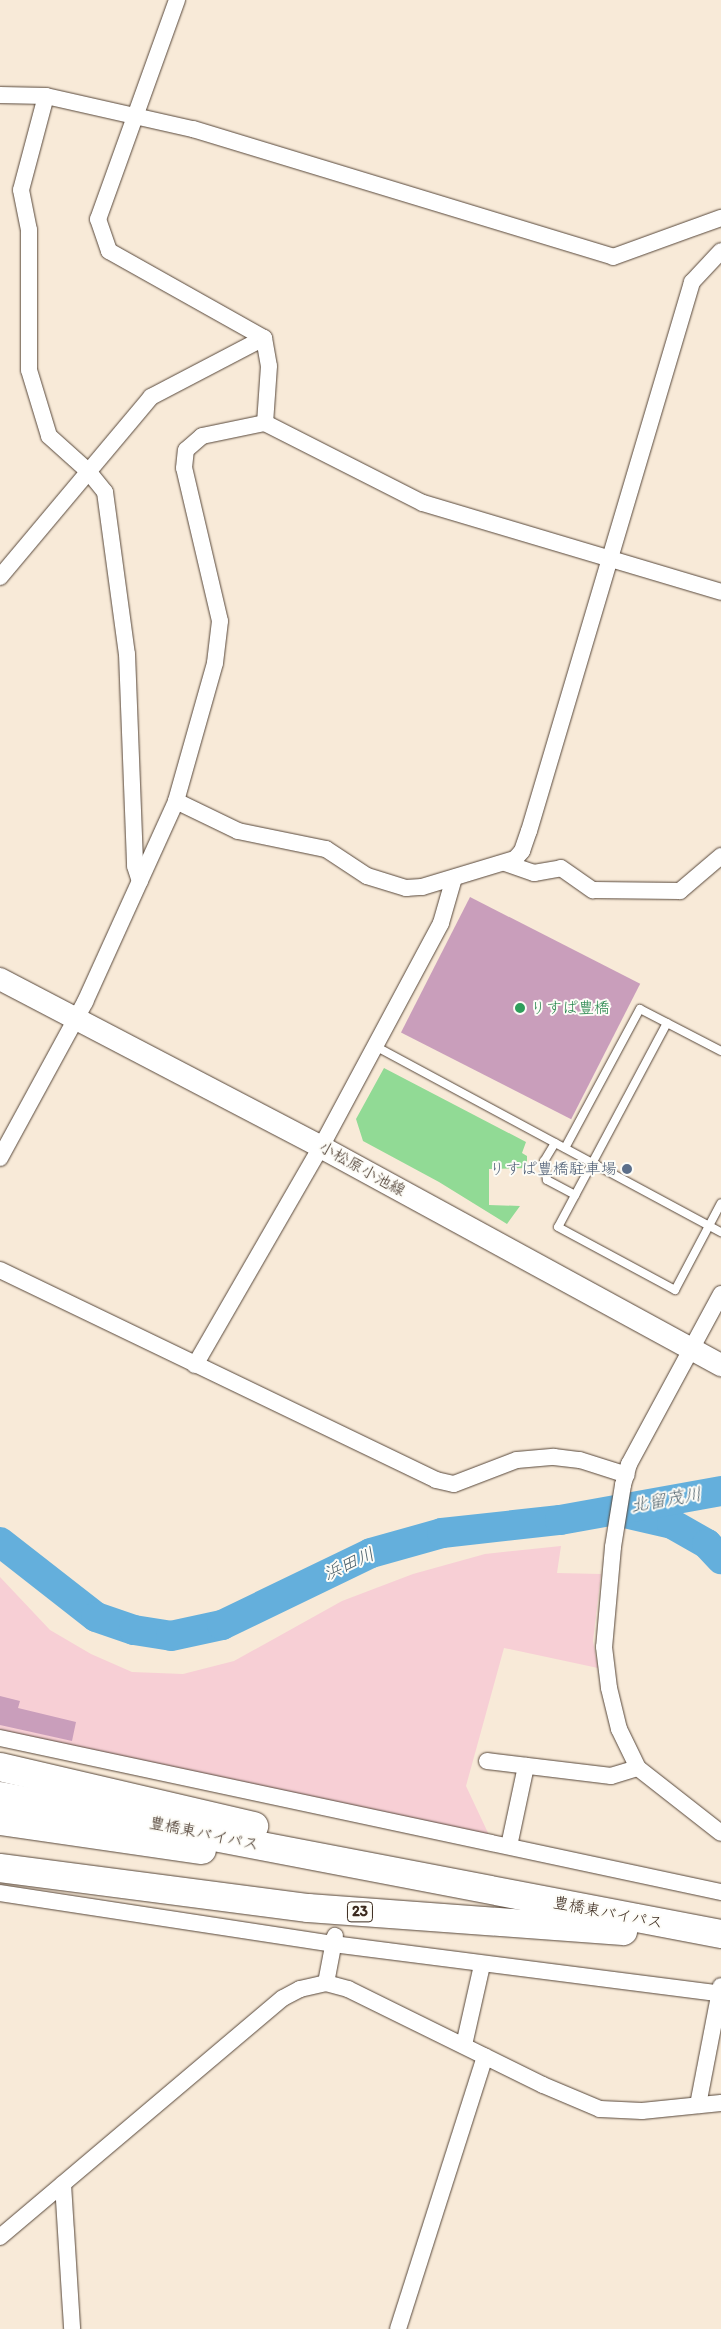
<!DOCTYPE html>
<html>
<head>
<meta charset="utf-8">
<style>
	body { margin:0 }
	#map { position:relative; width:721px; height:2329px; overflow:hidden; background:#f8ead8; font-family:Itim,"Klee One",sans-serif }
	div>[style] { position:absolute }
	.built>* { inset:0; background:#f7cfd5 }
	.green>* { inset:0; background:#91da95 }
	.river>* { height:30px; margin:-15px; padding:0 15px; transform-origin:15px; border-radius:15px; background:#64afdc }
	.building>* { inset:0; background:#c99ebb; transform-origin:0 0 }
	.roads { filter:drop-shadow(0 0 1px #57473a) drop-shadow(0 0 1px #57473a) }
	.lane>* { height:8px; margin:-4px; padding:0 4px; transform-origin:4px; border-radius:4px; background:#fff }
	.street>* { height:16px; margin:-8px; padding:0 8px; transform-origin:8px; border-radius:8px; background:#fff }
	.secondary>* { height:22px; margin:-11px; padding:0 11px; transform-origin:11px; border-radius:11px; background:#fff }
	.highway>* { height:28px; margin:-14px; padding:0 14px; transform-origin:14px; border-radius:14px; background:#fff }
	.dots>* { width:14px; height:14px; translate:-50% -50%; box-sizing:border-box; border:2px solid #fdfcf7; border-radius:50% }
	span { translate:-50% -50%; white-space:nowrap; text-align:center; line-height:1.15; -webkit-text-stroke:4px #fdfcf7; paint-order:stroke }
	.shield-label span { padding:1px 4px; background:#fdfcf7; border:1px solid; border-radius:4px; -webkit-text-stroke-width:0 }
	.shield-label { font-size:15px; color:#3b2a1e; font-weight:700 }
	.leisure-label { font-size:16px; color:#27864d }
	.left { translate:0 -50%; text-align:left }
	.street-label { font-size:16px; color:#3b2a1e }
	.service-label { font-size:16px; color:#4e5e75 }
	.right { translate:-100% -50%; text-align:right }
	.water-label { font-size:18px; color:#4b5f6a; font-style:italic }
</style>
</head>
<body>
<div id="map">
	<div class="built">
		<div style="clip-path:polygon(561px 1546px,557px 1573px,601px 1574px,593px 1641px,598px 1668px,504px 1648px,466px 1786px,489px 1835px,0 1731px,0 1577px,50px 1630px,91px 1654px,132px 1672px,183px 1674px,234px 1661px,342px 1601px,413px 1574px,485px 1554px)"></div>
	</div>
	<div class="green">
		<div style="clip-path:polygon(384px 1068px,526px 1142px,522px 1153px,527px 1156px,527px 1168px,489px 1169px,489px 1205px,520px 1206px,507px 1224px,439px 1182px,363px 1141px,356px 1119px)"></div>
	</div>
	<div class="river">
		<div style="left:624px;top:1513px;width:49px;rotate:12.9deg"></div>
		<div style="left:672px;top:1524px;width:40px;rotate:29.7deg"></div>
		<div style="left:707px;top:1544px;width:21px;rotate:47deg"></div>
		<div style="left:0;top:1542px;width:122px;rotate:38deg"></div>
		<div style="left:96px;top:1617px;width:40px;rotate:18.9deg"></div>
		<div style="left:134px;top:1630px;width:37px;rotate:9deg"></div>
		<div style="left:171px;top:1636px;width:52px;rotate:-12.2deg"></div>
		<div style="left:222px;top:1625px;width:165px;rotate:-25.8deg"></div>
		<div style="left:371px;top:1553px;width:74px;rotate:-15.7deg"></div>
		<div style="left:442px;top:1533px;width:119px;rotate:-6.3deg"></div>
		<div style="left:560px;top:1520px;width:164px;rotate:-10.2deg"></div>
	</div>
	<div class="building">
		<div style="left:470px;top:897px;width:191px;height:152px;rotate:27deg"></div>
		<div style="clip-path:polygon(0 1696px,20px 1701px,18px 1708px,76px 1722px,72px 1741px,0 1725px)"></div>
	</div>
	<div class="roads">
		<div class="lane">
			<div style="left:667px;top:1023px;width:231px;rotate:118.1deg"></div>
			<div style="left:558px;top:1227px;width:133px;rotate:28.3deg"></div>
			<div style="left:675px;top:1290px;width:98px;rotate:-62.1deg"></div>
			<div style="left:375px;top:1046px;width:393px;rotate:28.3deg"></div>
			<div style="left:555px;top:1143px;width:21px;rotate:121deg"></div>
			<div style="left:544px;top:1161px;width:19px;rotate:81deg"></div>
			<div style="left:547px;top:1180px;width:32px;rotate:28deg"></div>
			<div style="left:565px;top:1148px;width:158px;rotate:-61.7deg"></div>
			<div style="left:640px;top:1009px;width:91px;rotate:27.4deg"></div>
		</div>
		<div class="street">
			<div style="left:177px;top:0;width:233px;rotate:109.8deg"></div>
			<div style="left:98px;top:219px;width:34px;rotate:71deg"></div>
			<div style="left:109px;top:251px;width:178px;rotate:29.3deg"></div>
			<div style="left:264px;top:338px;width:28px;rotate:80deg"></div>
			<div style="left:269px;top:366px;width:57px;rotate:94deg"></div>
			<div style="left:0;top:95px;width:46px;rotate:1.2deg"></div>
			<div style="left:46px;top:96px;width:151px;rotate:12.7deg"></div>
			<div style="left:193px;top:129px;width:439px;rotate:16.9deg"></div>
			<div style="left:613px;top:257px;width:115px;rotate:-19.9deg"></div>
			<div style="left:46px;top:96px;width:97px;rotate:104.9deg"></div>
			<div style="left:21px;top:190px;width:41px;rotate:78.7deg"></div>
			<div style="left:29px;top:230px;width:140px;rotate:90deg"></div>
			<div style="left:29px;top:370px;width:69px;rotate:73.1deg"></div>
			<div style="left:49px;top:436px;width:52px;rotate:41.9deg"></div>
			<div style="left:88px;top:471px;width:27px;rotate:51deg"></div>
			<div style="left:105px;top:492px;width:163px;rotate:82.3deg"></div>
			<div style="left:127px;top:654px;width:212px;rotate:87.8deg"></div>
			<div style="left:135px;top:866px;width:16px;rotate:72deg"></div>
			<div style="left:0;top:577px;width:235px;rotate:-50deg"></div>
			<div style="left:151px;top:397px;width:127px;rotate:-27.6deg"></div>
			<div style="left:176px;top:801px;width:69px;rotate:25.8deg"></div>
			<div style="left:238px;top:831px;width:90px;rotate:11.6deg"></div>
			<div style="left:326px;top:849px;width:49px;rotate:33.4deg"></div>
			<div style="left:367px;top:876px;width:41px;rotate:17.1deg"></div>
			<div style="left:406px;top:888px;width:16px;rotate:-4deg"></div>
			<div style="left:422px;top:887px;width:97px;rotate:-16.8deg"></div>
			<div style="left:515px;top:859px;width:11px;rotate:-49deg"></div>
			<div style="left:522px;top:851px;width:21px;rotate:-71deg"></div>
			<div style="left:529px;top:831px;width:573px;rotate:-73.46deg"></div>
			<div style="left:692px;top:282px;width:42px;rotate:-46.9deg"></div>
			<div style="left:505px;top:863px;width:31px;rotate:19deg"></div>
			<div style="left:534px;top:873px;width:27px;rotate:-10deg"></div>
			<div style="left:561px;top:868px;width:39px;rotate:35deg"></div>
			<div style="left:593px;top:890px;width:87px;rotate:0.7deg"></div>
			<div style="left:680px;top:891px;width:54px;rotate:-40.5deg"></div>
			<div style="left:0;top:1158px;width:178px;rotate:-61.4deg"></div>
			<div style="left:85px;top:1002px;width:221px;rotate:-65.6deg"></div>
			<div style="left:176px;top:801px;width:143px;rotate:-74.2deg"></div>
			<div style="left:215px;top:663px;width:42px;rotate:-83.2deg"></div>
			<div style="left:220px;top:621px;width:157px;rotate:-103.2deg"></div>
			<div style="left:184px;top:468px;width:18px;rotate:-84deg"></div>
			<div style="left:186px;top:450px;width:21px;rotate:-41deg"></div>
			<div style="left:202px;top:436px;width:64px;rotate:-11.7deg"></div>
			<div style="left:265px;top:423px;width:177px;rotate:26.9deg"></div>
			<div style="left:423px;top:503px;width:311px;rotate:16.6deg"></div>
			<div style="left:0;top:1270px;width:484px;rotate:25.7deg"></div>
			<div style="left:436px;top:1480px;width:18px;rotate:13deg"></div>
			<div style="left:454px;top:1484px;width:67px;rotate:-20.9deg"></div>
			<div style="left:517px;top:1460px;width:37px;rotate:-5deg"></div>
			<div style="left:554px;top:1457px;width:26px;rotate:7deg"></div>
			<div style="left:580px;top:1460px;width:49px;rotate:17.7deg"></div>
			<div style="left:721px;top:1294px;width:193px;rotate:118.4deg"></div>
			<div style="left:629px;top:1464px;width:22px;rotate:106deg"></div>
			<div style="left:623px;top:1485px;width:63px;rotate:99.2deg"></div>
			<div style="left:613px;top:1547px;width:100px;rotate:95.1deg"></div>
			<div style="left:604px;top:1647px;width:41px;rotate:83deg"></div>
			<div style="left:609px;top:1688px;width:42px;rotate:76.3deg"></div>
			<div style="left:619px;top:1729px;width:43px;rotate:64deg"></div>
			<div style="left:638px;top:1768px;width:105px;rotate:38.1deg"></div>
			<div style="left:195px;top:1365px;width:252px;rotate:-60deg"></div>
			<div style="left:321px;top:1147px;width:254px;rotate:-61.8deg"></div>
			<div style="left:441px;top:923px;width:47px;rotate:-73.9deg"></div>
			<div style="left:0;top:1738px;width:737px;rotate:12.06deg"></div>
			<div style="left:487px;top:1761px;width:125px;rotate:6.9deg"></div>
			<div style="left:611px;top:1776px;width:28px;rotate:-17deg"></div>
			<div style="left:509px;top:1846px;width:82px;rotate:-78deg"></div>
			<div style="left:0;top:1893px;width:337px;rotate:8.7deg"></div>
			<div style="left:333px;top:1944px;width:391px;rotate:7.3deg"></div>
			<div style="left:326px;top:1983px;width:48px;rotate:-79.2deg"></div>
			<div style="left:464px;top:2045px;width:82px;rotate:-77.3deg"></div>
			<div style="left:698px;top:2105px;width:121px;rotate:-79.1deg"></div>
			<div style="left:63px;top:2184px;width:145px;rotate:86.4deg"></div>
			<div style="left:0;top:2237px;width:370px;rotate:-40.2deg"></div>
			<div style="left:283px;top:1998px;width:19px;rotate:-28deg"></div>
			<div style="left:300px;top:1989px;width:27px;rotate:-13deg"></div>
			<div style="left:326px;top:1983px;width:23px;rotate:15deg"></div>
			<div style="left:348px;top:1989px;width:217px;rotate:26.2deg"></div>
			<div style="left:543px;top:2085px;width:62px;rotate:22.8deg"></div>
			<div style="left:600px;top:2109px;width:42px;rotate:2.7deg"></div>
			<div style="left:642px;top:2111px;width:79px;rotate:-5.8deg"></div>
			<div style="left:398px;top:2329px;width:286px;rotate:-72.3deg"></div>
		</div>
		<div class="secondary">
			<div style="left:0;top:979px;width:362px;rotate:27.6deg"></div>
			<div style="left:321px;top:1147px;width:456px;rotate:28.6deg"></div>
		</div>
		<div class="highway">
			<div style="left:0;top:1767px;width:261px;rotate:13.1deg"></div>
			<div style="left:0;top:1796px;width:734px;rotate:10.84deg"></div>
			<div style="left:0;top:1821px;width:204px;rotate:8.2deg"></div>
			<div style="left:0;top:1868px;width:311px;rotate:7.4deg"></div>
			<div style="left:308px;top:1908px;width:316px;rotate:4.2deg"></div>
		</div>
	</div>
	<div class="dots">
		<div style="left:520px;top:1008px;background:#2e9e5b"></div>
		<div style="left:627px;top:1169px;background:#5c6f8a"></div>
	</div>
	<div class="shield-label">
		<span style="left:360px;top:1912px">23</span>
	</div>
	<div class="leisure-label">
		<span class="left" style="left:530px;top:1008px">りすぱ豊橋</span>
	</div>
	<div class="street-label">
		<span style="left:362px;top:1169px;rotate:29deg">小松原小池線</span>
		<span style="left:204px;top:1834px;rotate:12deg">豊橋東バイパス</span>
		<span style="left:608px;top:1913px;rotate:11deg">豊橋東バイパス</span>
	</div>
	<div class="service-label">
		<span class="right" style="left:617px;top:1169px">りすぱ豊橋駐車場</span>
	</div>
	<div class="water-label">
		<span style="left:666px;top:1500px;rotate:-10deg">北留茂川</span>
		<span style="left:349px;top:1564px;rotate:-24deg">浜田川</span>
	</div>
</div>
</body>
</html>
